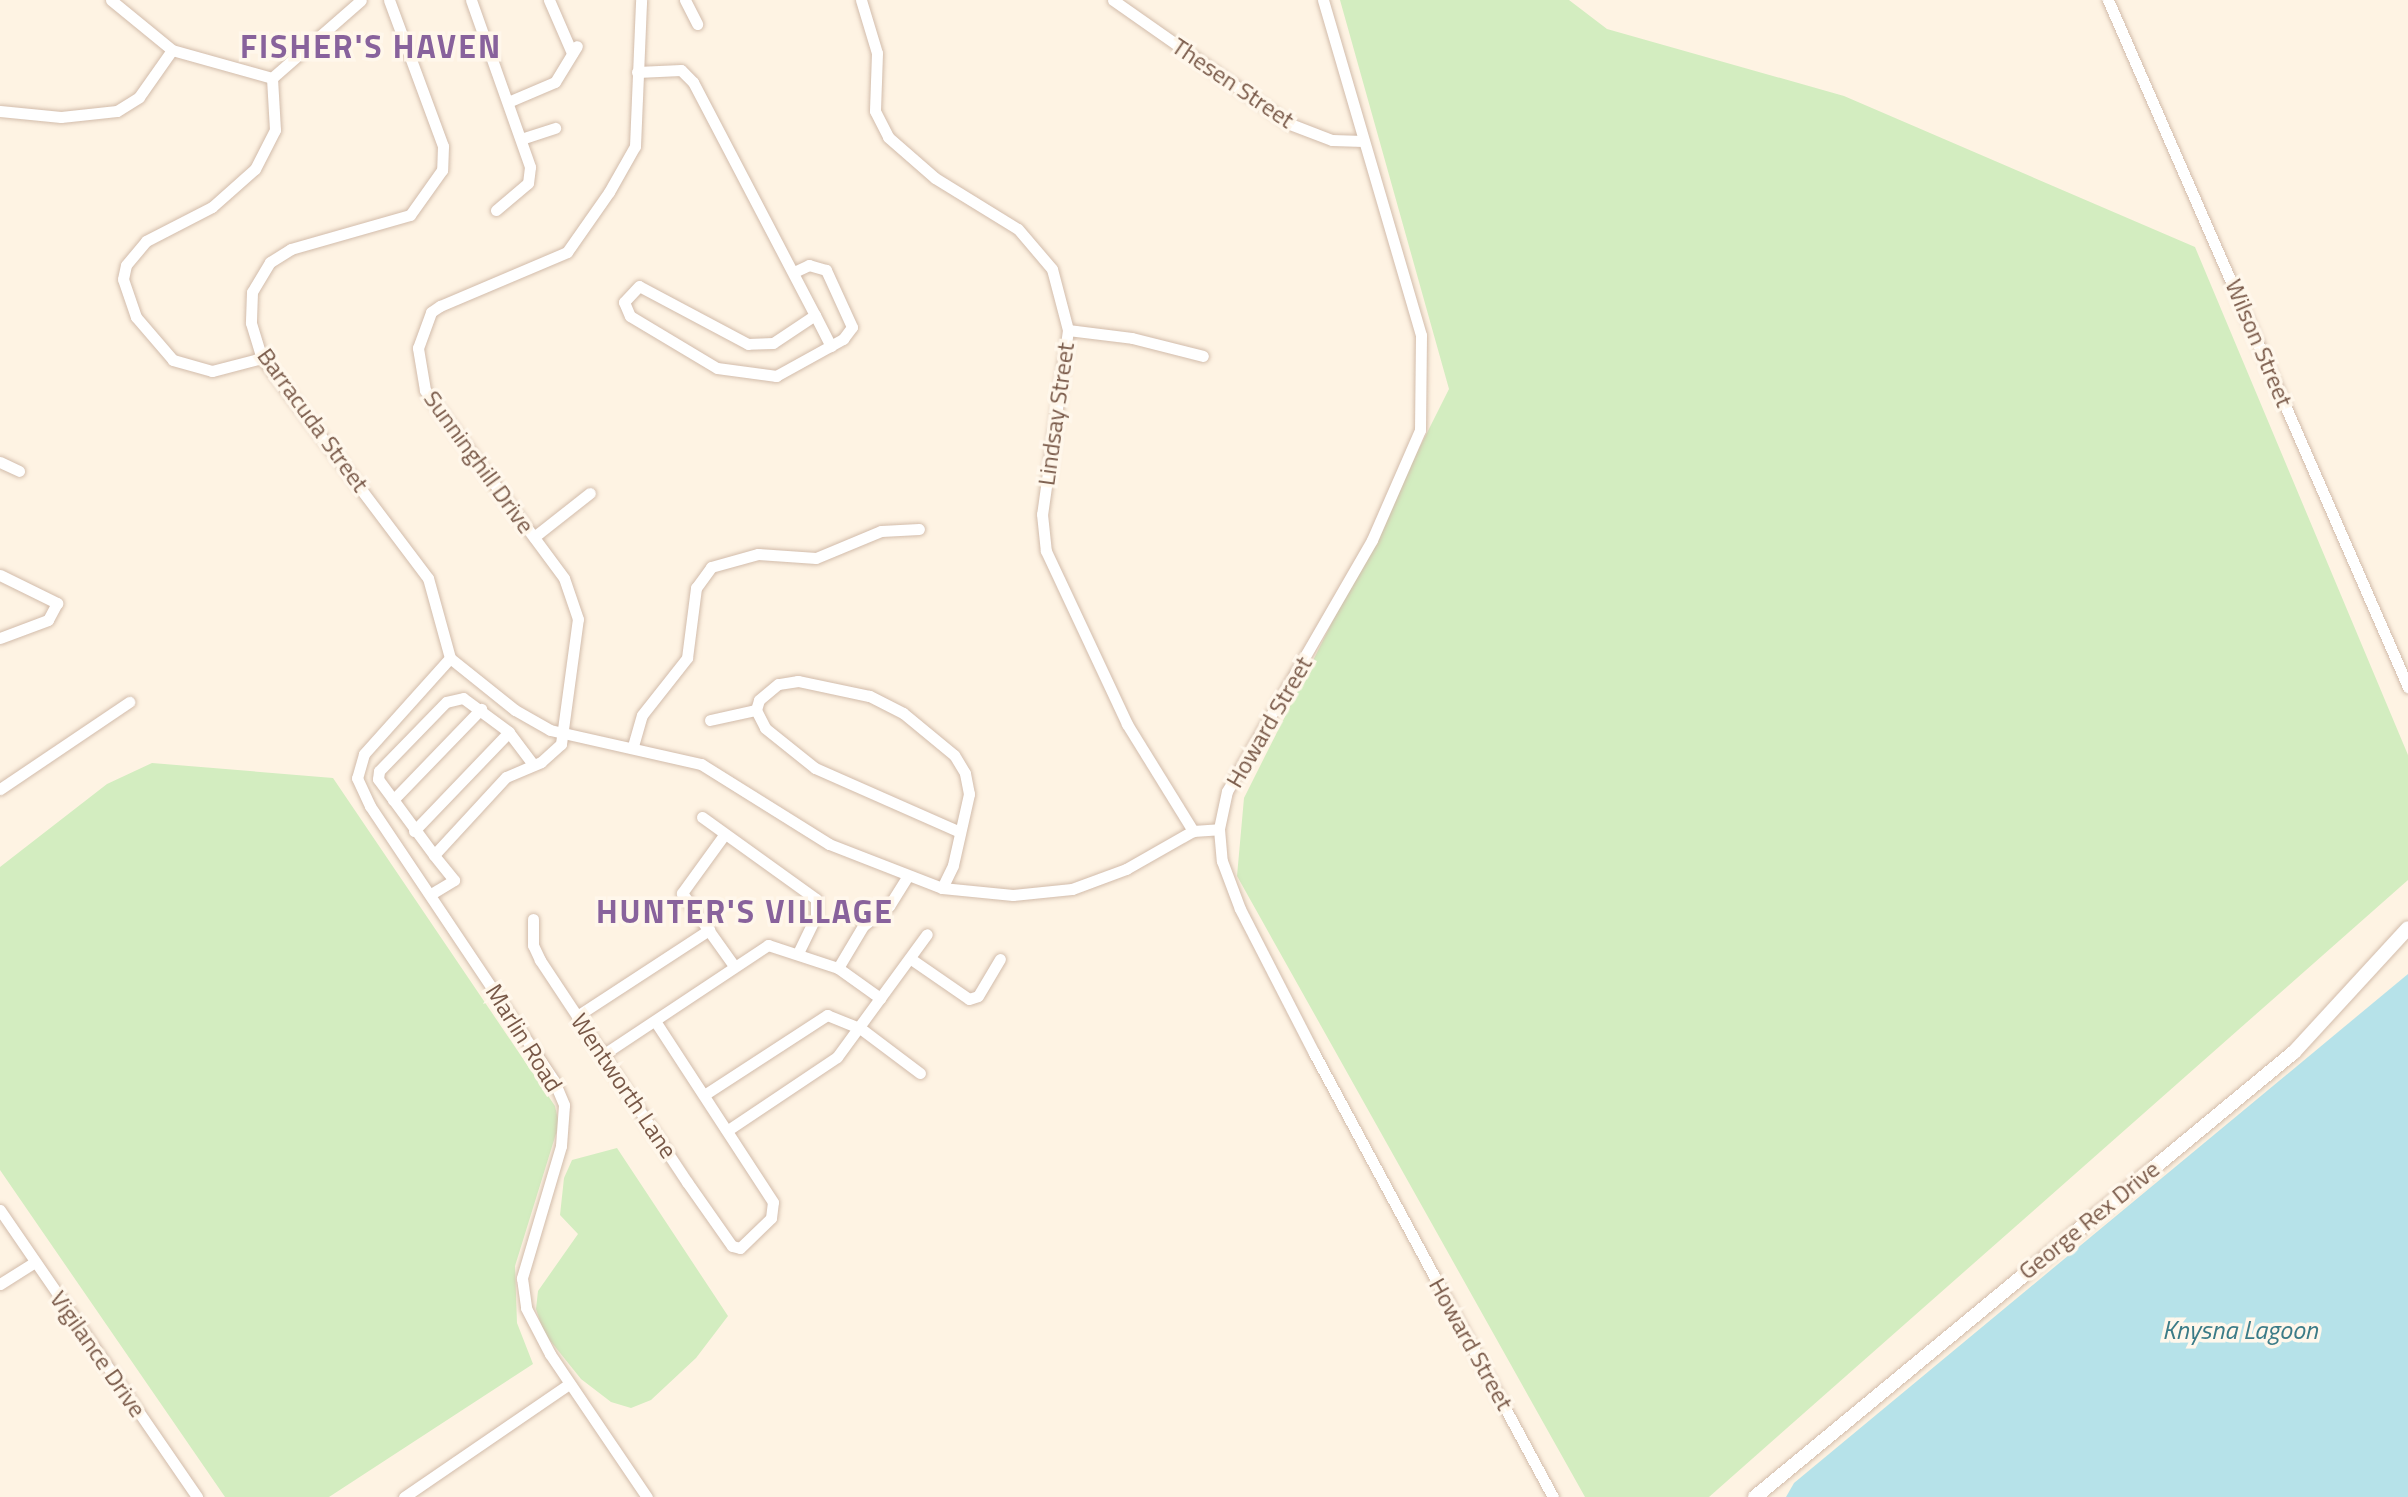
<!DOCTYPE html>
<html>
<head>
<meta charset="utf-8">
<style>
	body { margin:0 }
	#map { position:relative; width:2408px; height:1497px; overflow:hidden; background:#fef3e3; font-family:"Titillium Web",sans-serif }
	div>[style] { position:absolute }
	.green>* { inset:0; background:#d3edc0 }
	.water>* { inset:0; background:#b6e2e9 }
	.roads { filter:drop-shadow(0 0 2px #d2bcab) drop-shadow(0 0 2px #d2bcab) }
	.minor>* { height:11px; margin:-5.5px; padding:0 5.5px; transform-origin:5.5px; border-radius:5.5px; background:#fff }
	.tertiary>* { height:14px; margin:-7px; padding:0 7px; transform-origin:7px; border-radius:7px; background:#fff }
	span { translate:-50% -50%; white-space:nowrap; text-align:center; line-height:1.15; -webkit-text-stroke:7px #fff7eb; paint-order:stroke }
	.street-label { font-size:24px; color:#785847 }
	.water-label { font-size:26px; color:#3b7b87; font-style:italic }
	.district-label { font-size:32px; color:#88629c; font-weight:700; letter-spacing:2px }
</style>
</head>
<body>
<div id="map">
	<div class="green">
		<div style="clip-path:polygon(1340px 0,1569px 0,1607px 29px,1844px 96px,2195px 247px,2408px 755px,2408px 880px,1709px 1497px,1585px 1497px,1237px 876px,1244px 798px,1449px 389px)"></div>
		<div style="clip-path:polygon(152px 763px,333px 778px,555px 1106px,559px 1124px,515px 1266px,517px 1323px,533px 1364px,329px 1497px,225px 1497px,0 1170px,0 867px,107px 784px)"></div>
		<div style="clip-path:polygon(617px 1148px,728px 1316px,696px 1358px,651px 1400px,631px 1408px,611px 1402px,581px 1379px,544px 1333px,536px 1309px,538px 1291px,578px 1234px,560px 1215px,564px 1178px,572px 1160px)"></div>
	</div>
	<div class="water">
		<div style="clip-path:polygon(2408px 974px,2408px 1497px,1786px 1497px,1794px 1483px)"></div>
	</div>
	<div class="roads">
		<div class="minor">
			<div style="left:111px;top:0;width:79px;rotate:39.3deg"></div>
			<div style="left:172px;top:50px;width:104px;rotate:15.6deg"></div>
			<div style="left:389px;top:0;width:156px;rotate:69.7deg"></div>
			<div style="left:443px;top:146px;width:24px;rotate:92deg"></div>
			<div style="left:442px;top:170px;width:55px;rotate:125.4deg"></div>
			<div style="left:410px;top:215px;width:124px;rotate:164.1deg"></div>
			<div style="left:291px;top:249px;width:25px;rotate:148deg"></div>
			<div style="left:270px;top:262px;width:35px;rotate:121deg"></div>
			<div style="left:252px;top:292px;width:31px;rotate:92deg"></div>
			<div style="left:251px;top:323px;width:37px;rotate:73deg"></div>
			<div style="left:262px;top:358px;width:276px;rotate:53deg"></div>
			<div style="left:428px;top:578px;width:83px;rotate:74.6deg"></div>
			<div style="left:471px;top:0;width:177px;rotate:70.5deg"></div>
			<div style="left:530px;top:167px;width:16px;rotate:97deg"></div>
			<div style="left:528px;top:183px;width:42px;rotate:139.8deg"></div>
			<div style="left:549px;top:0;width:58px;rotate:66.5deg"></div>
			<div style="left:685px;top:0;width:27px;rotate:63deg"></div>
			<div style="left:861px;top:0;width:55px;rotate:73.2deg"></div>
			<div style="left:877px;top:53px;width:58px;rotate:92deg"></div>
			<div style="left:875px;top:111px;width:29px;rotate:63deg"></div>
			<div style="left:888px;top:137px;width:62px;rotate:41.1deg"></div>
			<div style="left:935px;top:178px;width:97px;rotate:31.6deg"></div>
			<div style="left:1018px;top:229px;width:52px;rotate:49.6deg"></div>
			<div style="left:1052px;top:269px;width:63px;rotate:75.3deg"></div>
			<div style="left:1068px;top:330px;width:186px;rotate:98deg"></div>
			<div style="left:1042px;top:514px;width:37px;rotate:84deg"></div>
			<div style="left:1046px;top:551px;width:191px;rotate:64.9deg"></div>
			<div style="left:1127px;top:724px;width:126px;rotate:58.3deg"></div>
			<div style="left:1113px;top:0;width:216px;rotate:35deg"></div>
			<div style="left:1290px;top:124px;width:45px;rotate:20.9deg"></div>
			<div style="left:1332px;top:140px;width:31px;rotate:2deg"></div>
			<div style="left:1323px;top:0;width:349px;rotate:73.7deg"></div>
			<div style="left:1421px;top:335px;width:95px;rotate:90.6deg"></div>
			<div style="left:1420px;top:430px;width:120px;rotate:113.6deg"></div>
			<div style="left:1372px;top:540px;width:290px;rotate:120deg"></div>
			<div style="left:1227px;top:791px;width:39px;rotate:102deg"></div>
			<div style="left:1219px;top:829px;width:32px;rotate:85deg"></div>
			<div style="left:1222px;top:861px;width:51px;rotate:69.4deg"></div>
			<div style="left:1240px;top:909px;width:162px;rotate:62.8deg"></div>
			<div style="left:1314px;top:1053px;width:504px;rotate:61.71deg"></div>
			<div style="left:2108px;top:0;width:750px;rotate:66.41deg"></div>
			<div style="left:637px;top:72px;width:44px;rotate:-2.6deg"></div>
			<div style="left:681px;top:70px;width:17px;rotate:45deg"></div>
			<div style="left:693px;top:82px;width:263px;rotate:62.4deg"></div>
			<div style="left:815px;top:315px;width:50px;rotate:146.3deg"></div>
			<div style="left:773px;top:343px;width:25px;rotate:178deg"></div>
			<div style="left:748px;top:344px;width:123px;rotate:-152deg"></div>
			<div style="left:639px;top:286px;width:22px;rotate:133deg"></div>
			<div style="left:624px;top:302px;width:15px;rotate:67deg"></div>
			<div style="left:630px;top:316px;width:101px;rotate:30.9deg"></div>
			<div style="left:717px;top:368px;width:60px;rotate:7.7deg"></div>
			<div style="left:776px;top:376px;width:77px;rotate:-28.9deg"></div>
			<div style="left:843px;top:339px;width:15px;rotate:-53deg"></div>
			<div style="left:852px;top:327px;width:63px;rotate:-114.5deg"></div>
			<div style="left:826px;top:270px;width:18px;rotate:-164deg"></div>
			<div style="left:809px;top:265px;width:17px;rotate:155deg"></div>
			<div style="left:272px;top:78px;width:118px;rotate:-41.2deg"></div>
			<div style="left:508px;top:102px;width:51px;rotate:-23.1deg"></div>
			<div style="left:555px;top:82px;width:42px;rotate:-58.6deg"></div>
			<div style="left:0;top:111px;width:61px;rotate:5.6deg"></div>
			<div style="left:61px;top:117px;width:56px;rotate:-6.1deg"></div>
			<div style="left:117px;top:111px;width:26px;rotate:-32deg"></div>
			<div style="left:139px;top:97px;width:57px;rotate:-54.9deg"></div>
			<div style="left:521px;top:139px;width:36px;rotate:-18deg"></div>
			<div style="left:815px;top:315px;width:35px;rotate:63deg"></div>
			<div style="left:1068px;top:330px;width:64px;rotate:7.1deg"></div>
			<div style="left:1132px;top:338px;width:73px;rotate:14.2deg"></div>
			<div style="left:262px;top:358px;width:52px;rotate:165.4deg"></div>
			<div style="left:212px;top:371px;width:41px;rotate:-164.2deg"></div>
			<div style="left:173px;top:360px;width:57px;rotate:-130.7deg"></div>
			<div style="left:136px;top:317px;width:40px;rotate:-108.9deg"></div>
			<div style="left:123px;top:279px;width:14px;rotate:-78deg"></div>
			<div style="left:126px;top:265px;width:31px;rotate:-50deg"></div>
			<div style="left:146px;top:241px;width:74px;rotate:-27.3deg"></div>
			<div style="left:212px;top:207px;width:57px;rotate:-41.5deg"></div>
			<div style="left:255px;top:169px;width:44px;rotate:-62.9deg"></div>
			<div style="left:275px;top:130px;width:52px;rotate:-93.3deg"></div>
			<div style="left:0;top:462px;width:21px;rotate:25deg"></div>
			<div style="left:534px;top:537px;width:71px;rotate:-38.2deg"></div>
			<div style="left:0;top:575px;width:64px;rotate:26.2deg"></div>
			<div style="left:57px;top:603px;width:19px;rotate:118deg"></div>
			<div style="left:48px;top:620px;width:51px;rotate:159.4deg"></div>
			<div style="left:450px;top:658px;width:129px;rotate:131.9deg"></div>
			<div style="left:364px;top:754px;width:25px;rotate:106deg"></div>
			<div style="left:357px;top:778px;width:31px;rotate:65deg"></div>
			<div style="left:370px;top:806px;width:331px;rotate:56.2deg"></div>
			<div style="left:554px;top:1081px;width:26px;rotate:67deg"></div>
			<div style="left:564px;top:1105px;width:41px;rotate:94.2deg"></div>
			<div style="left:561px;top:1146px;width:138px;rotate:106.5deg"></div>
			<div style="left:522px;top:1278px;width:30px;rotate:82deg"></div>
			<div style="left:526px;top:1308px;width:52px;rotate:62.4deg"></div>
			<div style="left:550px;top:1354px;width:173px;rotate:55.9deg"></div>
			<div style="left:450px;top:658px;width:83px;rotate:38.7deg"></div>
			<div style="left:515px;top:710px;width:40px;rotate:29.7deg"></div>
			<div style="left:550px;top:730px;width:155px;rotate:12.7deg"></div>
			<div style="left:701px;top:764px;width:151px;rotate:32deg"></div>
			<div style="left:829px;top:844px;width:121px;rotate:21.3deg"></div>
			<div style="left:942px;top:888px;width:71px;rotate:5.6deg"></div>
			<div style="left:1013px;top:895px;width:59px;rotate:-5.8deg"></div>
			<div style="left:1072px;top:889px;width:58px;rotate:-20.3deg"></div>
			<div style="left:1126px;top:869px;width:77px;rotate:-29.6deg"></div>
			<div style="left:1193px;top:831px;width:26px;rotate:-4deg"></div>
			<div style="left:710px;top:720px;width:47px;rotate:-12.3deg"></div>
			<div style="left:633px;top:746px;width:32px;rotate:-74deg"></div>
			<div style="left:642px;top:715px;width:73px;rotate:-51.7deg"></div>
			<div style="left:687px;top:658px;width:71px;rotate:-82.7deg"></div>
			<div style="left:696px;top:588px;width:26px;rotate:-54deg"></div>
			<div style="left:711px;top:567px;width:49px;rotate:-15.5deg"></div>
			<div style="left:758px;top:554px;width:58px;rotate:3.9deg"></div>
			<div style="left:816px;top:558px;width:70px;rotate:-22.6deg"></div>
			<div style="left:881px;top:531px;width:38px;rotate:-3deg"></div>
			<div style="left:532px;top:763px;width:39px;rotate:-127deg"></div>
			<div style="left:509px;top:732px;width:57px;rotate:-143.5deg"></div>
			<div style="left:463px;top:698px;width:17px;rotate:167deg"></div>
			<div style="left:446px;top:702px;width:96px;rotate:134.2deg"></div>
			<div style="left:379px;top:771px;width:8px;rotate:97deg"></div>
			<div style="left:378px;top:779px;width:94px;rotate:53.6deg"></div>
			<div style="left:434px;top:855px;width:106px;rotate:-47.3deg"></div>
			<div style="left:506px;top:777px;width:38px;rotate:-23deg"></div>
			<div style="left:541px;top:762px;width:27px;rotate:-42deg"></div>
			<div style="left:561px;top:744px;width:126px;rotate:-82.3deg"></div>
			<div style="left:578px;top:619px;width:43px;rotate:-108.9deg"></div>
			<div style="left:564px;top:578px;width:234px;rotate:-126.5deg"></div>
			<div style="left:425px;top:390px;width:43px;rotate:-99.5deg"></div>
			<div style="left:418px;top:348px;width:38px;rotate:-70deg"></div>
			<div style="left:431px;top:312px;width:11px;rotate:-34deg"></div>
			<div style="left:440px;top:306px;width:138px;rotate:-23deg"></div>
			<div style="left:567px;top:252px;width:73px;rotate:-55deg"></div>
			<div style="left:609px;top:192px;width:53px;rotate:-60.5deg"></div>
			<div style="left:635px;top:146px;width:146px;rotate:-87.6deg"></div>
			<div style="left:0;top:789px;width:156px;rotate:-34deg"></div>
			<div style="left:393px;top:800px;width:127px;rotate:-46deg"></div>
			<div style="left:702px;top:817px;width:140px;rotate:35.7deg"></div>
			<div style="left:816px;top:899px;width:17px;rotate:90deg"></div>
			<div style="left:816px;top:916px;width:41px;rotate:115.9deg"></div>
			<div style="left:414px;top:831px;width:137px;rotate:-46.2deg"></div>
			<div style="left:724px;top:835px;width:72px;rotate:125.9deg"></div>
			<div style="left:682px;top:893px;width:90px;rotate:54.5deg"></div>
			<div style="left:942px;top:888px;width:25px;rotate:-64deg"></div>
			<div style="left:953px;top:865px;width:73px;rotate:-77.3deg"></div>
			<div style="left:969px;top:794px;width:21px;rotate:-101deg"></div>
			<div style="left:965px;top:773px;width:21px;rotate:-121deg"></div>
			<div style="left:954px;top:755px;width:66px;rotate:-140.5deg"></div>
			<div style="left:903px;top:713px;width:38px;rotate:-153deg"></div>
			<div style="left:869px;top:696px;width:73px;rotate:-168.1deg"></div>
			<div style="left:798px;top:681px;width:20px;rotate:171deg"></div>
			<div style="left:778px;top:684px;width:25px;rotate:140deg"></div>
			<div style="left:759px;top:700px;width:10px;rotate:107deg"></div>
			<div style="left:756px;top:710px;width:20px;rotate:63deg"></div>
			<div style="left:765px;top:728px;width:64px;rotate:38.7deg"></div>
			<div style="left:815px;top:768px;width:156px;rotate:23.8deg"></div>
			<div style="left:431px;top:894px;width:27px;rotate:-31deg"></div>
			<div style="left:454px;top:880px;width:32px;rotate:-129deg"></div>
			<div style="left:533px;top:919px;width:26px;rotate:90deg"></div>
			<div style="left:533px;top:945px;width:17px;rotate:65deg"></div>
			<div style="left:540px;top:960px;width:266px;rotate:56.5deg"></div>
			<div style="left:687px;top:1182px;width:78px;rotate:54.9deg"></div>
			<div style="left:732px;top:1246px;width:8px;rotate:14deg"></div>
			<div style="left:740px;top:1248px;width:43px;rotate:-44.1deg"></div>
			<div style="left:771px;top:1218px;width:16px;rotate:-83deg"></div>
			<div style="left:773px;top:1202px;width:216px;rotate:-123.1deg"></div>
			<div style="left:911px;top:959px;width:70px;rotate:34.6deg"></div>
			<div style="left:969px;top:999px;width:9px;rotate:-18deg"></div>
			<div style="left:978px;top:996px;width:43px;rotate:-59.3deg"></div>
			<div style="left:838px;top:968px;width:49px;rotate:-59.2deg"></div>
			<div style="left:863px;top:926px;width:33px;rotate:-38deg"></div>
			<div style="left:889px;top:906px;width:34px;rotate:-58deg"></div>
			<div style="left:577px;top:1016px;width:158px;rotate:-33.1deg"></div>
			<div style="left:604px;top:1054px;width:197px;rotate:-33.6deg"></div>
			<div style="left:768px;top:945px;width:74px;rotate:18.2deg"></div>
			<div style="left:838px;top:968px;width:52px;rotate:35.5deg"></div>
			<div style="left:704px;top:1095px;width:147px;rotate:-33deg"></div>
			<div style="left:827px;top:1015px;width:35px;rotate:22deg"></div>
			<div style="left:860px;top:1028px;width:75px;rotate:36.9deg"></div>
			<div style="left:728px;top:1130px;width:131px;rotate:-33.8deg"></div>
			<div style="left:837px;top:1057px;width:152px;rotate:-53.8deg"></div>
			<div style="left:0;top:1210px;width:348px;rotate:55.5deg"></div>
			<div style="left:0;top:1284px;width:41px;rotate:-32.2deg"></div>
			<div style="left:404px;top:1497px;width:200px;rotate:-34.4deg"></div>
		</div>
		<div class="tertiary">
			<div style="left:1755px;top:1497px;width:699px;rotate:-39.54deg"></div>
			<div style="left:2294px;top:1052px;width:168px;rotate:-47.4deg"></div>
		</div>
	</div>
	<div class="street-label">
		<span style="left:1233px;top:83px;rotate:34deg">Thesen Street</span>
		<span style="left:2259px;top:343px;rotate:67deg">Wilson Street</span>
		<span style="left:1056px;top:414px;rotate:-82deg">Lindsay Street</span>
		<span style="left:313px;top:420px;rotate:54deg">Barracuda Street</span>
		<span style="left:479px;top:462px;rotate:54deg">Sunninghill Drive</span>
		<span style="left:1269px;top:722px;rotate:-60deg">Howard Street</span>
		<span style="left:524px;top:1038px;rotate:58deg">Marlin Road</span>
		<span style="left:624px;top:1086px;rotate:56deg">Wentworth Lane</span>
		<span style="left:2089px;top:1220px;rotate:-39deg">George Rex Drive</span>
		<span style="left:1471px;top:1344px;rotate:61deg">Howard Street</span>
		<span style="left:98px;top:1354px;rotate:55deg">Vigilance Drive</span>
	</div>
	<div class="water-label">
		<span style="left:2240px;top:1330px">Knysna Lagoon</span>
	</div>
	<div class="district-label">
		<span style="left:371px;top:46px">FISHER'S HAVEN</span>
		<span style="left:745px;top:911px">HUNTER'S VILLAGE</span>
	</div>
</div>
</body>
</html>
